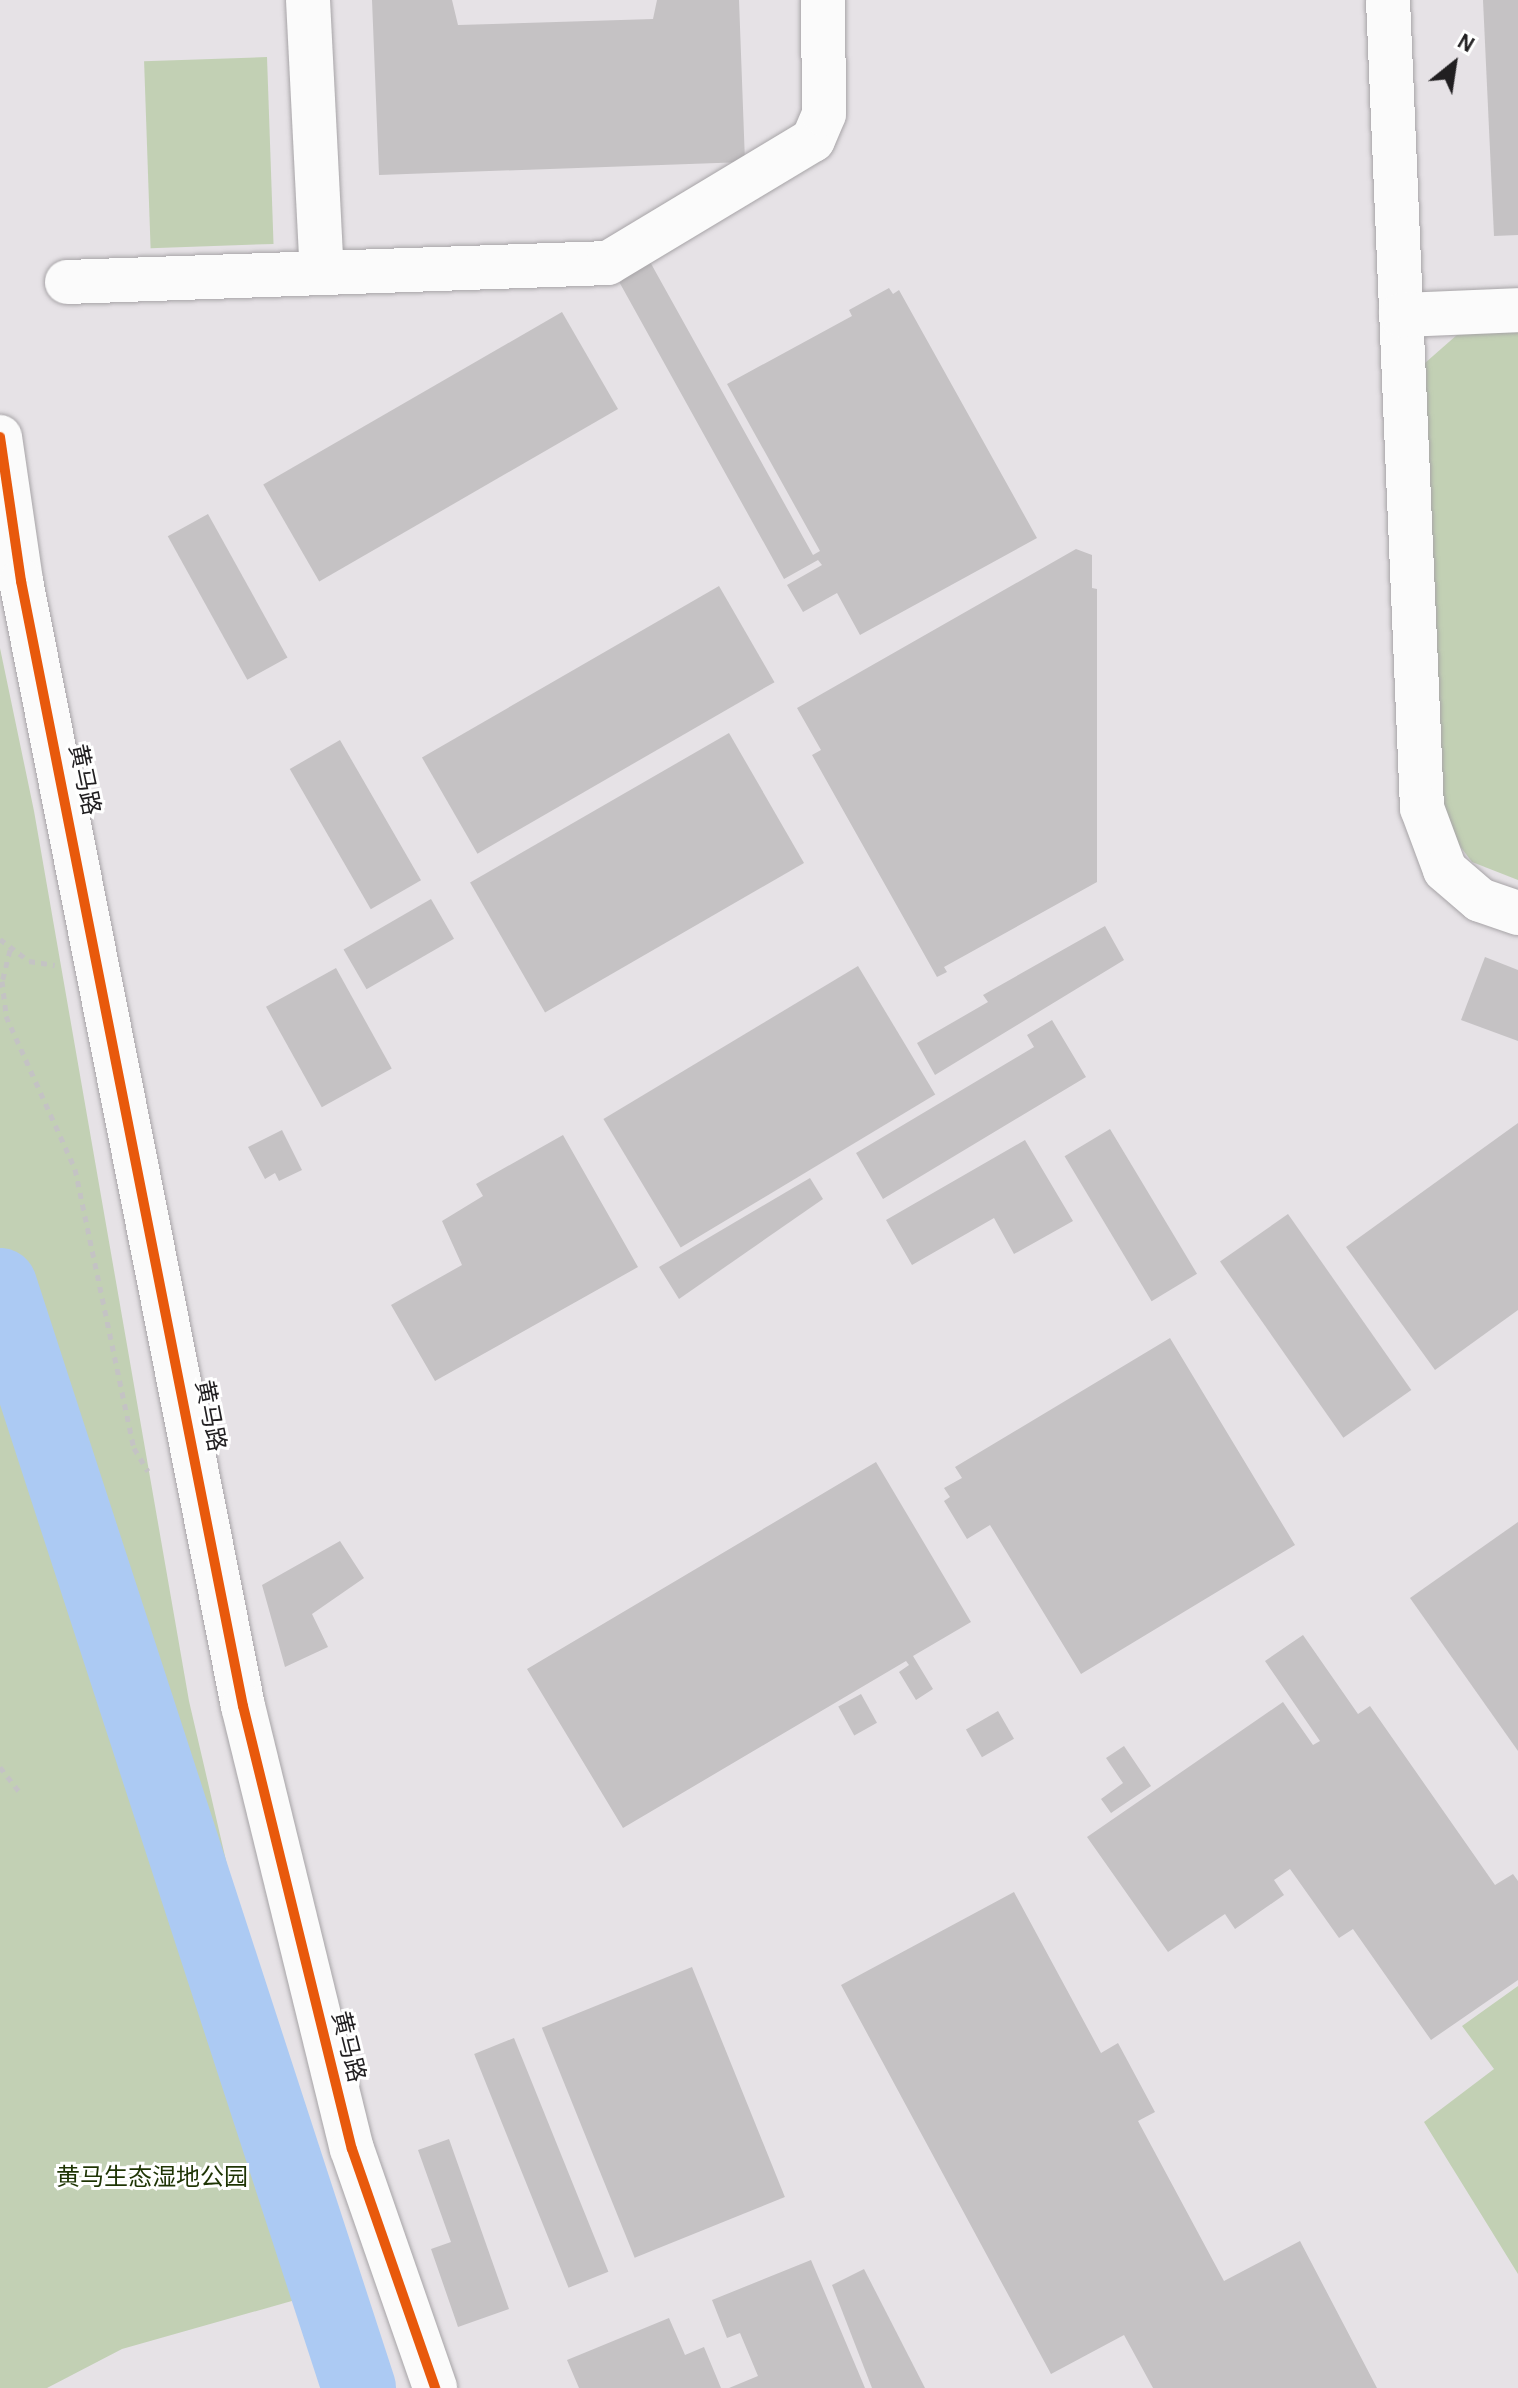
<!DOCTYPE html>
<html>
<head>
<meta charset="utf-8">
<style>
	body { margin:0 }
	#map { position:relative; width:1518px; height:2388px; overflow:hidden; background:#e6e2e6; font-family:"Alegreya Sans","Noto Sans SC",sans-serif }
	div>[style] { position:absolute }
	.green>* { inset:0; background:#c2d0b4; transform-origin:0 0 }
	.river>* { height:74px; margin:-37px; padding:0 37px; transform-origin:37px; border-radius:37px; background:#accaf3 }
	.building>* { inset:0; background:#c5c2c4; transform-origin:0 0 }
	.path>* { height:5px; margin-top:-2.5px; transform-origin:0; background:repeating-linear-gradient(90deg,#c4c3c4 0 6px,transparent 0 12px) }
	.roads { filter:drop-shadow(0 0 2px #a7a4a7) drop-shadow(0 0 2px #a7a4a7) }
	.minor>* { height:44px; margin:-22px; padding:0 22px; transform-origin:22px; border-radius:22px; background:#fbfbfb }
	.cycleway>* { height:10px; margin:-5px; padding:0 5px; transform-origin:5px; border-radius:5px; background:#e8590c }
	span { translate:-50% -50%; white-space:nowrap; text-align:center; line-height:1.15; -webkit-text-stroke:6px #fff; paint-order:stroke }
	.street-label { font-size:24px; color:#211f21 }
	.park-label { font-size:24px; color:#1e3404 }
	.north { position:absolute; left:1414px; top:24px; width:80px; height:80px; -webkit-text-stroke:6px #fff; paint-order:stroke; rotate:30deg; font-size:22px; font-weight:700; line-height:32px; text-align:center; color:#211f21 }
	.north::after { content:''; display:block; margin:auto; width:28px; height:36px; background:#211f21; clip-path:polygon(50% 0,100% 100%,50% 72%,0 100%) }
</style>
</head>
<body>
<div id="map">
	<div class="green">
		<div style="left:267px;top:57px;width:187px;height:123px;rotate:88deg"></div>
		<div style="clip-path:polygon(1518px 330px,1518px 880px,1472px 862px,1440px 820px,1425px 363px,1458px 334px)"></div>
		<div style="clip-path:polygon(0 648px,34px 811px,189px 1701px,260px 2007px,341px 2287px,122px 2349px,47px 2388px,0 2388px)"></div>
		<div style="clip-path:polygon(1518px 1986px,1518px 2274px,1424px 2122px,1494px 2069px,1462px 2026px)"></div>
	</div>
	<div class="river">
		<div style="left:0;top:1285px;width:1160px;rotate:71.97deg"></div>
	</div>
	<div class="building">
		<div style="clip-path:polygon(372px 0,452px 0,458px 25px,653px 19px,657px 0,739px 0,745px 162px,379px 175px)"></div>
		<div style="clip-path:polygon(1483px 0,1518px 0,1518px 235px,1494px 236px)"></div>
		<div style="clip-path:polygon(649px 260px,813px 555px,820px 551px,727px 384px,852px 316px,849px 310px,889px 288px,893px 294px,899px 290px,1037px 538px,860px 635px,837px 593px,803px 612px,787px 585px,822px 565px,818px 560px,784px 579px,617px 278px)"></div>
		<div style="left:562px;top:312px;width:112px;height:345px;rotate:60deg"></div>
		<div style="left:208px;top:514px;width:164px;height:46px;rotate:61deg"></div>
		<div style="clip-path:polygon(1076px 549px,1092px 555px,1092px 588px,1097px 589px,1097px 882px,944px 967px,947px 972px,937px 977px,812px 755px,821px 750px,797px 708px)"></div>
		<div style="left:719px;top:586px;width:111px;height:343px;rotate:60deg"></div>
		<div style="left:729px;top:733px;width:150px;height:299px;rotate:60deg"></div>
		<div style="left:340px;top:740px;width:162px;height:58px;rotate:60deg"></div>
		<div style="left:431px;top:899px;width:46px;height:101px;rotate:60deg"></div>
		<div style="clip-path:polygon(1105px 926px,1124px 960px,935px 1075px,917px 1043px,988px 1002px,983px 995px)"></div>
		<div style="clip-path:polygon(1485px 957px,1518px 970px,1518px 1041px,1461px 1020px)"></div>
		<div style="left:858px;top:966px;width:150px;height:297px;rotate:59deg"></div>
		<div style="left:336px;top:968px;width:115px;height:80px;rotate:61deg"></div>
		<div style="clip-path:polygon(1052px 1020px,1086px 1077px,883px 1199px,856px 1153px,1034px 1047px,1027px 1035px)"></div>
		<div style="clip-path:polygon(1518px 1123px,1518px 1310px,1435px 1370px,1346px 1247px)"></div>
		<div style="left:1110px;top:1129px;width:169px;height:53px;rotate:59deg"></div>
		<div style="clip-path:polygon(282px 1130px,302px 1170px,279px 1181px,275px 1173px,265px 1179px,248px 1147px)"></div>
		<div style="clip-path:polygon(563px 1135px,638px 1267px,435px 1381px,391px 1305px,462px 1265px,442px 1221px,483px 1196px,476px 1184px)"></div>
		<div style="clip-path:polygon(1025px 1140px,1073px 1221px,1014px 1254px,994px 1218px,912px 1265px,886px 1220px)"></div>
		<div style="clip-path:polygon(810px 1178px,823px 1199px,679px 1299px,659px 1267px)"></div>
		<div style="left:1288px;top:1214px;width:215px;height:83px;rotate:55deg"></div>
		<div style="clip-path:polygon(1170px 1338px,1295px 1545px,1081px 1674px,990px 1525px,967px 1539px,944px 1501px,950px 1497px,944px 1488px,962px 1478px,955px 1467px)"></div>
		<div style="clip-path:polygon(876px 1462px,971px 1622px,913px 1656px,933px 1689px,916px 1700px,899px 1672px,909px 1665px,906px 1661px,623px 1828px,527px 1669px)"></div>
		<div style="clip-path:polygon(1518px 1522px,1518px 1751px,1410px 1598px)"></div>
		<div style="clip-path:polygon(340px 1541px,364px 1578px,312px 1614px,328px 1647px,285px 1667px,262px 1585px)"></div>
		<div style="clip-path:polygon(1303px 1635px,1358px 1714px,1370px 1706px,1495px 1885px,1513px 1874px,1518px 1881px,1518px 1980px,1431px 2040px,1353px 1929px,1339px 1938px,1290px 1869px,1274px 1880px,1284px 1895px,1235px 1929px,1225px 1914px,1168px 1952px,1087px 1837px,1283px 1702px,1313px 1745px,1320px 1741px,1265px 1661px)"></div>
		<div style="left:861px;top:1694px;width:33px;height:26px;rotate:61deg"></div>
		<div style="left:998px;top:1711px;width:32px;height:37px;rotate:60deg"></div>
		<div style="clip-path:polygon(1124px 1746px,1151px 1786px,1111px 1813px,1101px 1799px,1123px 1783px,1106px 1758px)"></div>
		<div style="clip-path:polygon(1014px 1892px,1101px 2053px,1118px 2043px,1155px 2112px,1138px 2121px,1224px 2281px,1300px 2241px,1377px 2388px,1153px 2388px,1124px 2335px,1051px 2374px,841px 1985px)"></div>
		<div style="left:692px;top:1967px;width:248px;height:162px;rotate:68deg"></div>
		<div style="left:514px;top:2038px;width:252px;height:43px;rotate:68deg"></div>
		<div style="clip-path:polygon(449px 2139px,509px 2309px,458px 2327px,431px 2249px,451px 2242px,418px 2150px)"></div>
		<div style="clip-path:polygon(811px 2260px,865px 2388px,729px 2388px,758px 2376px,740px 2333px,727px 2338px,712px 2300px)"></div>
		<div style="clip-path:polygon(864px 2269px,925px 2388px,872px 2388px,832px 2285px)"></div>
		<div style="clip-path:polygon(669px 2318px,685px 2355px,704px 2347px,721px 2388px,579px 2388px,567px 2360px)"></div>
	</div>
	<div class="path">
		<div style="left:0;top:939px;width:36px;rotate:37deg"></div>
		<div style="left:29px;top:961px;width:26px;rotate:9deg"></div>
		<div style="left:10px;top:950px;width:32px;rotate:104deg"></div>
		<div style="left:2px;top:981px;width:35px;rotate:83deg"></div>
		<div style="left:6px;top:1016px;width:168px;rotate:65.7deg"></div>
		<div style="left:75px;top:1169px;width:285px;rotate:78.1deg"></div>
		<div style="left:134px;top:1448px;width:27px;rotate:59deg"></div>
		<div style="left:0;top:1767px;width:31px;rotate:52deg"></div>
	</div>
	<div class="roads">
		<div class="minor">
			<div style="left:308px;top:0;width:273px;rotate:87.1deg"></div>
			<div style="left:1388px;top:0;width:809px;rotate:87.59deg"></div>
			<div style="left:1422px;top:808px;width:66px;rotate:69.6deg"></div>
			<div style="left:1445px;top:870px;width:46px;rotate:40.6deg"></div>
			<div style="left:1480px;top:900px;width:40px;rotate:18.9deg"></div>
			<div style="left:67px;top:282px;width:541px;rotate:-2.01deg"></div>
			<div style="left:608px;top:263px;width:239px;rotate:-31deg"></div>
			<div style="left:813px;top:140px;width:28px;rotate:-67deg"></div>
			<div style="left:824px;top:114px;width:114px;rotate:-90.5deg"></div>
			<div style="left:1401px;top:315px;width:117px;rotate:-2.4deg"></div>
			<div style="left:0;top:437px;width:146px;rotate:81.7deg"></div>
			<div style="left:21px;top:581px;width:1147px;rotate:78.84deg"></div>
			<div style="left:243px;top:1706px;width:456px;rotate:76.2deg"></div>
			<div style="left:352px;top:2149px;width:253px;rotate:70.8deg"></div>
		</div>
	</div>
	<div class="cycleway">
		<div style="left:0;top:437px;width:146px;rotate:81.7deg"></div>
		<div style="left:21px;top:581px;width:1147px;rotate:78.84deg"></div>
		<div style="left:243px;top:1706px;width:456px;rotate:76.2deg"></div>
		<div style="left:352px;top:2149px;width:253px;rotate:70.8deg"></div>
	</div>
	<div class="street-label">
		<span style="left:83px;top:780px;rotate:78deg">黄马路</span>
		<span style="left:209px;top:1416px;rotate:79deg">黄马路</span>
		<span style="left:347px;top:2047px;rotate:76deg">黄马路</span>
	</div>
	<div class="park-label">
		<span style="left:152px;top:2179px">黄马生态湿地公园</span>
	</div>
	<div class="north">N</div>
</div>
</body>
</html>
